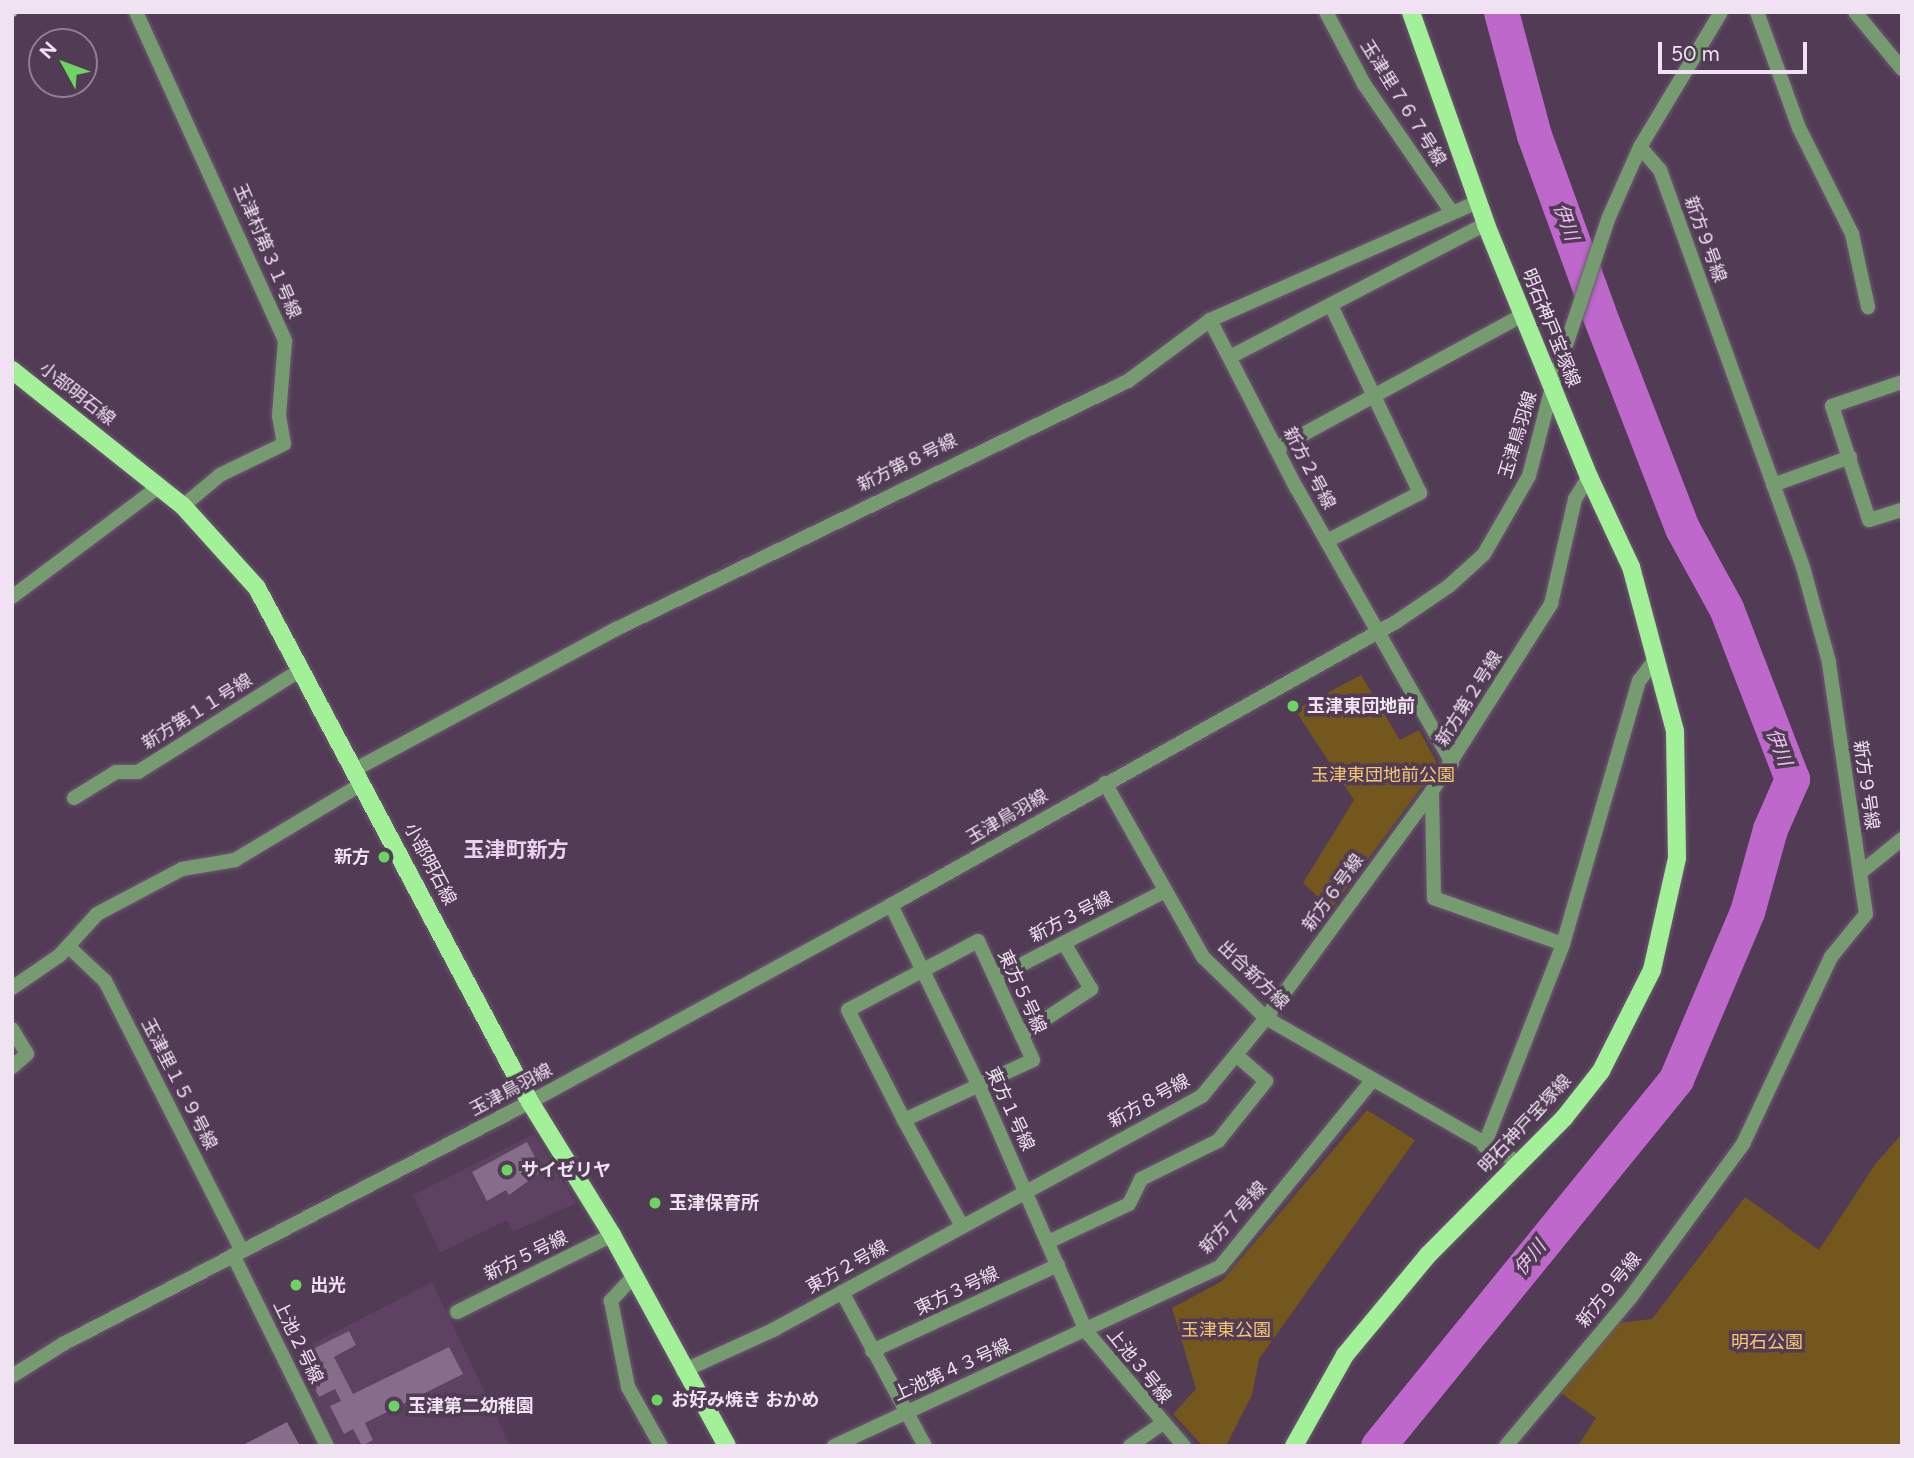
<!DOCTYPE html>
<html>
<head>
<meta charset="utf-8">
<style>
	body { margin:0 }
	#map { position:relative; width:1914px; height:1458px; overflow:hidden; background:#513b55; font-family:Figtree,"Noto Sans JP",sans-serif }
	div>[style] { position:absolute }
	.built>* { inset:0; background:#5d4262 }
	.green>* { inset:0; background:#73571d }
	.river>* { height:35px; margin:-17.5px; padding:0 17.5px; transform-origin:17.5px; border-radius:17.5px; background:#be68cc }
	.building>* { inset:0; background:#866d8a }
	.roads { filter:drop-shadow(0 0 2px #6e5971) drop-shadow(0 0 2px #6e5971) }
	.minor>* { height:14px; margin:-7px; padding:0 7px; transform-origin:7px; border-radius:7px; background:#769b70 }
	.tertiary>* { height:14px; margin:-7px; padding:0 7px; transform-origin:7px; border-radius:7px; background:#769b70 }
	.primary>* { height:18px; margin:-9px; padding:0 9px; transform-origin:9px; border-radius:9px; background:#a2f198 }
	.rail>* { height:8px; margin-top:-4px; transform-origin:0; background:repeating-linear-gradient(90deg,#513b55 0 16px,#d1c1d3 0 32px); box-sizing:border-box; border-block:2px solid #d1c1d3 }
	.dots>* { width:19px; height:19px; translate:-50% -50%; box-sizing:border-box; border:4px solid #513b55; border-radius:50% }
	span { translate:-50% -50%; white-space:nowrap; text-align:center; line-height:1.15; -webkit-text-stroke:7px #513b55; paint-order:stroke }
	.street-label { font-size:18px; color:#f0e2f2 }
	.poi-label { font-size:18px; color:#f0e2f2; font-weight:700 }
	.left { translate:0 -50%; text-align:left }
	.right { translate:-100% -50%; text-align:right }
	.park-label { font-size:18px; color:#f6c76f }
	.water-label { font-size:19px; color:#ebc1f2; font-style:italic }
	.quarter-label { font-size:21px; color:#ebd0f0; font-weight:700 }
	.frame { position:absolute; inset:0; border:14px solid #f0e2f2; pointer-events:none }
	.north { position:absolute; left:28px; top:28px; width:70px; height:70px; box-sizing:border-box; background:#513b55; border:2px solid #917e94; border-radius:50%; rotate:311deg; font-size:19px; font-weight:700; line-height:28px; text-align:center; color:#f0e2f2 }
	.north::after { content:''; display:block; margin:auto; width:24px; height:32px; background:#6dd361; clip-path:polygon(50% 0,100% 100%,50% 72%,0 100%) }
	.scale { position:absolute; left:1658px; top:42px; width:149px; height:32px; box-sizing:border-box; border:4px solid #f0e2f2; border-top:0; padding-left:9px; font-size:21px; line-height:24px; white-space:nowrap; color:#f0e2f2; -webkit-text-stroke:5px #513b55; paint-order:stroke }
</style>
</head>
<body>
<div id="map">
	<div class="built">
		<div style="clip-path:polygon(534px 1134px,576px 1203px,513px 1232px,507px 1220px,440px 1253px,413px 1195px)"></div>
		<div style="clip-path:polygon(432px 1282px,510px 1445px,338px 1446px,295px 1353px)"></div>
	</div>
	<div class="green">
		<div style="clip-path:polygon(1361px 675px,1400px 740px,1419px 730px,1438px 765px,1331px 909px,1303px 883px,1354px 800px,1295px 710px)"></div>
		<div style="clip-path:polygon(1367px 1110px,1415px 1140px,1259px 1359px,1252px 1395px,1226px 1446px,1203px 1446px,1173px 1414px,1196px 1389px,1172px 1308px,1222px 1281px)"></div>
		<div style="clip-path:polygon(1902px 1134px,1902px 1446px,1578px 1446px,1596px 1418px,1558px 1391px,1618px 1323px,1652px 1319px,1745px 1197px,1819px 1250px,1876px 1163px)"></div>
	</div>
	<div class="river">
		<div style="left:1378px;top:1446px;width:473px;rotate:-50.9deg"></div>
		<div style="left:1676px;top:1079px;width:181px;rotate:-67deg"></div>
		<div style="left:1747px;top:912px;width:86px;rotate:-74.5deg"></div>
		<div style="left:1770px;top:829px;width:55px;rotate:-66.3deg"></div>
		<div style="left:1792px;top:779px;width:183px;rotate:-111.1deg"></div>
		<div style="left:1726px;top:608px;width:91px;rotate:-118.8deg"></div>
		<div style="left:1682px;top:528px;width:233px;rotate:-111.2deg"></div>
		<div style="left:1598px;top:311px;width:187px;rotate:-110deg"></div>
		<div style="left:1534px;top:135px;width:127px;rotate:-105deg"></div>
	</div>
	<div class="building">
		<div style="clip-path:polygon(527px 1142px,542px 1171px,509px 1195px,506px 1190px,487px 1201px,472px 1172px)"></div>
		<div style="clip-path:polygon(349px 1331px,356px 1345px,334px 1357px,353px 1394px,449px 1347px,463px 1374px,365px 1423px,373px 1440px,362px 1446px,353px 1429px,344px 1434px,330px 1406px,341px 1401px,335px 1389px,319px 1397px,299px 1356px)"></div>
		<div style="clip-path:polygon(287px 1422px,300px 1446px,241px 1446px)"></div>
	</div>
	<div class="roads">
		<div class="minor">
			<div style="left:136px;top:12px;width:361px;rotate:65.6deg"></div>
			<div style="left:285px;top:341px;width:75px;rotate:94.6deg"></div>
			<div style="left:279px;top:416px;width:28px;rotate:80deg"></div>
			<div style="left:284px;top:444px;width:71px;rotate:154.2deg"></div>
			<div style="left:220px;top:475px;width:48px;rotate:140deg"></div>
			<div style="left:1326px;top:12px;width:81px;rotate:62.2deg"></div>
			<div style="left:1364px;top:84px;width:154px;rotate:55.6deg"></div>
			<div style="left:1757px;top:12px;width:123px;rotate:70.1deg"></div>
			<div style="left:1799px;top:128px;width:119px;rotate:63.4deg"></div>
			<div style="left:1852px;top:234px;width:75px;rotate:77.6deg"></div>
			<div style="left:1855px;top:12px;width:74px;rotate:50.5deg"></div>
			<div style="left:1210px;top:320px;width:188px;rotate:62.8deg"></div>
			<div style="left:1296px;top:487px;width:317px;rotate:60.5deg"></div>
			<div style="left:1230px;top:357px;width:288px;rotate:-27.5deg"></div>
			<div style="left:1902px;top:382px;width:74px;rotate:161.1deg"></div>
			<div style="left:1832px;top:406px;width:120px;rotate:72deg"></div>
			<div style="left:1869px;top:520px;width:34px;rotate:-17deg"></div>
			<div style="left:1276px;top:449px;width:281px;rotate:-28.5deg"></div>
			<div style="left:1773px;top:485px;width:82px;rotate:-20deg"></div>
			<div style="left:1327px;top:541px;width:105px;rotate:-27.3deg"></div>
			<div style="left:1420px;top:493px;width:205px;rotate:-115.4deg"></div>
			<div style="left:12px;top:597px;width:185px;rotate:-36.9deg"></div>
			<div style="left:356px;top:769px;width:293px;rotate:-28.3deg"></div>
			<div style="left:614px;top:630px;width:571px;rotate:-25.85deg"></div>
			<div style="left:1128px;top:381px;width:102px;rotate:-36.6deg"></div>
			<div style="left:1210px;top:320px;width:293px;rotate:-23.8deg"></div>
			<div style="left:74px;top:798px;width:49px;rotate:-31.8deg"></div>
			<div style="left:116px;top:772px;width:22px"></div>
			<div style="left:138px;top:772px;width:194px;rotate:-32.1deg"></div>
			<div style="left:1860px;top:873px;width:54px;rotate:-39deg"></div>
			<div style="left:891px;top:905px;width:201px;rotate:64.1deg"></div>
			<div style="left:979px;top:1086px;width:267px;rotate:66.4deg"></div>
			<div style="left:1086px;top:1331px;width:151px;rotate:49.6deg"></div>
			<div style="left:1563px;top:944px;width:137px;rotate:-160.4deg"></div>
			<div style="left:1434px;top:898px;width:107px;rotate:-91.1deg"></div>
			<div style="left:1432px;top:791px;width:222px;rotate:-57.5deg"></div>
			<div style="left:1551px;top:604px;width:108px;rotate:-77.1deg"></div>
			<div style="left:1575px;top:499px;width:26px;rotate:-58deg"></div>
			<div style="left:68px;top:946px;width:51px;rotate:43.4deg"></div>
			<div style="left:105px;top:981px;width:303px;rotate:63.1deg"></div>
			<div style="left:995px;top:978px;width:191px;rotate:-27.1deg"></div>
			<div style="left:12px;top:988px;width:58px;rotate:-34.5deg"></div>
			<div style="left:60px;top:955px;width:55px;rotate:-47.9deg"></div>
			<div style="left:97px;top:914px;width:96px;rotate:-27.9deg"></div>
			<div style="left:182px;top:869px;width:54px;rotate:-9.6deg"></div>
			<div style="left:235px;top:860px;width:149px;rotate:-31deg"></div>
			<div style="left:12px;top:1029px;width:29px;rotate:59deg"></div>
			<div style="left:27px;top:1054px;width:20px;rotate:139deg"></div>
			<div style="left:1021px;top:1035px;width:84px;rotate:-33.3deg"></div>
			<div style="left:1091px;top:989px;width:53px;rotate:-120.4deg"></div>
			<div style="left:904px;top:1120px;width:142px;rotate:-24.9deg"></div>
			<div style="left:1033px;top:1060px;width:131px;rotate:-114.8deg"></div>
			<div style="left:978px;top:941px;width:147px;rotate:152deg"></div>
			<div style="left:848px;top:1010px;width:123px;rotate:63deg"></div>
			<div style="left:904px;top:1120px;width:121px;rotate:61.3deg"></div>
			<div style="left:1484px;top:1146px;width:217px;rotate:-68.6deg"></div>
			<div style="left:1563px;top:944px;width:274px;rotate:-73.9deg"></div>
			<div style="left:1639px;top:681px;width:30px;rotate:-53deg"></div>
			<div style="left:1048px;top:1242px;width:89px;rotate:-25.1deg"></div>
			<div style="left:1129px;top:1204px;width:28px;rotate:-64deg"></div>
			<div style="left:1141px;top:1179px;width:86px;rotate:-26.3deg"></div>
			<div style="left:1218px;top:1141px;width:77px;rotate:-51.3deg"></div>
			<div style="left:1266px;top:1081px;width:40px;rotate:-139deg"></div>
			<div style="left:233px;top:1255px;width:213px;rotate:63.8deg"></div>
			<div style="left:633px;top:1277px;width:33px;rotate:133deg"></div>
			<div style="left:611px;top:1301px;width:88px;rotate:78.8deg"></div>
			<div style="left:628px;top:1387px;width:68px;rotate:60.8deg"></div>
			<div style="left:842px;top:1292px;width:175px;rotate:61.7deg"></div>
			<div style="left:457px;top:1312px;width:173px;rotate:-26.4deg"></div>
			<div style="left:872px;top:1351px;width:205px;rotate:-24.8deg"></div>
			<div style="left:683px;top:1371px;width:99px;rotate:-24.5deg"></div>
			<div style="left:773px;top:1330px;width:489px;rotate:-28.6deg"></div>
			<div style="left:1202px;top:1096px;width:101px;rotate:-50.6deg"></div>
			<div style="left:1266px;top:1018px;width:281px;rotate:-53.8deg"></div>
			<div style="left:834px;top:1446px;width:425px;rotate:-24.9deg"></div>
			<div style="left:1220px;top:1267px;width:237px;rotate:-50.8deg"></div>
			<div style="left:1130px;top:1446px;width:39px;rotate:-35deg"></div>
			<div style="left:1506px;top:1446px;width:194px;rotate:-50deg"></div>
			<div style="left:1631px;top:1297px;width:190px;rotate:-53.8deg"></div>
			<div style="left:1743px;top:1144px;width:207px;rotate:-64.8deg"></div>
			<div style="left:1831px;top:957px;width:55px;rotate:-50.9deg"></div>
			<div style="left:1866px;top:914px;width:255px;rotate:-98.4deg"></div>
			<div style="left:1829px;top:662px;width:98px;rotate:-105.3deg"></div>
			<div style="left:1803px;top:567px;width:422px;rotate:-109.8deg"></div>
			<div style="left:1660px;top:170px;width:30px;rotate:-131deg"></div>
		</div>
		<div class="tertiary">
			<div style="left:1105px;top:783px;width:200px;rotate:60.6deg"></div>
			<div style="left:1203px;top:957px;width:88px;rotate:44.1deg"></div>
			<div style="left:1266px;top:1018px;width:292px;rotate:29.8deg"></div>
			<div style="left:12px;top:1376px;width:60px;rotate:-32.1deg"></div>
			<div style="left:63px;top:1344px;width:526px;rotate:-27.39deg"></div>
			<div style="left:530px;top:1102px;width:411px;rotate:-28.6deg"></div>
			<div style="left:891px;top:905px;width:579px;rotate:-29.27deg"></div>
			<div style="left:1396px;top:622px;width:64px;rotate:-34.2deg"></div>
			<div style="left:1449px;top:586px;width:47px;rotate:-42.4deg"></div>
			<div style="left:1484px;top:554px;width:90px;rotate:-60deg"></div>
			<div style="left:1529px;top:476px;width:92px;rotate:-75.5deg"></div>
			<div style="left:1552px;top:387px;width:179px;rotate:-71.5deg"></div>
			<div style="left:1609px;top:217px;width:77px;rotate:-66.1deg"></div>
			<div style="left:1640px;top:147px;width:157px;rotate:-59deg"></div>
		</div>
		<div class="primary">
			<div style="left:12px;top:370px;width:218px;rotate:38.5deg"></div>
			<div style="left:183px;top:506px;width:110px;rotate:47.9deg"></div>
			<div style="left:257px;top:588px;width:582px;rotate:62.03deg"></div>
			<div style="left:530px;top:1102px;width:156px;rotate:58.3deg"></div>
			<div style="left:612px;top:1235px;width:240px;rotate:61.4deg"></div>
			<div style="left:1294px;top:1446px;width:104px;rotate:-60.7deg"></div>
			<div style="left:1345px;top:1355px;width:130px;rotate:-50.3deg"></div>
			<div style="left:1428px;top:1255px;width:193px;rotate:-45.2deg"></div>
			<div style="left:1564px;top:1118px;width:60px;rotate:-51.8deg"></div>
			<div style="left:1601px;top:1071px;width:113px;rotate:-63.2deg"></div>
			<div style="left:1652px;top:970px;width:115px;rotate:-77.4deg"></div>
			<div style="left:1677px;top:858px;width:127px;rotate:-90.9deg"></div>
			<div style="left:1675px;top:731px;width:170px;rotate:-105deg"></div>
			<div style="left:1631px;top:567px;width:99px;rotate:-115deg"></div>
			<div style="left:1589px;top:477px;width:273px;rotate:-112.2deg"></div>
			<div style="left:1486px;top:224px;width:225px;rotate:-109.5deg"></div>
		</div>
	</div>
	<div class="rail">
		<div style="left:12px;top:14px;width:3px;rotate:-45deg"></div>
	</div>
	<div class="dots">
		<div style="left:1293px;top:706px;background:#6dd361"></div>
		<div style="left:384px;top:857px;background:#6dd361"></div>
		<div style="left:507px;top:1170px;background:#6dd361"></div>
		<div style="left:655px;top:1203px;background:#6dd361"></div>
		<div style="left:296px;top:1285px;background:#6dd361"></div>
		<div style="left:657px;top:1400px;background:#6dd361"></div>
		<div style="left:394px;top:1406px;background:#6dd361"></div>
	</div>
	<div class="street-label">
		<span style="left:1403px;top:103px;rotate:58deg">玉津里７６７号線</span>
		<span style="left:1705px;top:239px;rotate:70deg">新方９号線</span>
		<span style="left:267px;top:251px;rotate:67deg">玉津村第３１号線</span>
		<span style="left:1551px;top:328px;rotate:68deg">明石神戸宝塚線</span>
		<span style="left:77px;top:394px;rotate:38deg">小部明石線</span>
		<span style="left:1518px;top:435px;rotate:-73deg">玉津鳥羽線</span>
		<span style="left:907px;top:463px;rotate:-26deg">新方第８号線</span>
		<span style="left:1309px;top:468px;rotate:62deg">新方２号線</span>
		<span style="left:1469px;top:699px;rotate:-58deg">新方第２号線</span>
		<span style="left:197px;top:712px;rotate:-32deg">新方第１１号線</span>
		<span style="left:1866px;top:785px;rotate:82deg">新方９号線</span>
		<span style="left:1007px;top:817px;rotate:-30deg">玉津鳥羽線</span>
		<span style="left:430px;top:864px;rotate:62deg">小部明石線</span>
		<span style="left:1333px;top:893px;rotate:-54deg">新方６号線</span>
		<span style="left:1071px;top:917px;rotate:-27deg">新方３号線</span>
		<span style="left:1253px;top:975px;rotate:44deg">出合新方線</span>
		<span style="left:1022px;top:992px;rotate:65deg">東方５号線</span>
		<span style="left:179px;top:1084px;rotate:63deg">玉津里１５９号線</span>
		<span style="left:511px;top:1090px;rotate:-28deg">玉津鳥羽線</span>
		<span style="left:1149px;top:1101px;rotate:-29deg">新方８号線</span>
		<span style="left:1010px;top:1109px;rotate:65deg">東方１号線</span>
		<span style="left:1525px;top:1124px;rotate:-47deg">明石神戸宝塚線</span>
		<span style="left:1233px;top:1218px;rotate:-48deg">新方７号線</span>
		<span style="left:526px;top:1256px;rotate:-26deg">新方５号線</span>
		<span style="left:847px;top:1267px;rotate:-29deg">東方２号線</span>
		<span style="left:1609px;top:1290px;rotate:-51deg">新方９号線</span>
		<span style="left:957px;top:1291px;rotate:-25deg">東方３号線</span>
		<span style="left:298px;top:1342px;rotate:64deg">上池２号線</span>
		<span style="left:1139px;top:1366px;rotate:51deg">上池３号線</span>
		<span style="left:952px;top:1370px;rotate:-24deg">上池第４３号線</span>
	</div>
	<div class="poi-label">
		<span class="left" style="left:1307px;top:706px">玉津東団地前</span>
		<span class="right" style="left:370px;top:857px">新方</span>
		<span class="left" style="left:521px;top:1170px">サイゼリヤ</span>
		<span class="left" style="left:669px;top:1203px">玉津保育所</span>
		<span class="left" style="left:310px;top:1285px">出光</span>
		<span class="left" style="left:671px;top:1400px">お好み焼き おかめ</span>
		<span class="left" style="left:408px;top:1406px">玉津第二幼稚園</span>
	</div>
	<div class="park-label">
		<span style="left:1383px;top:775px">玉津東団地前公園</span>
		<span style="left:1226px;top:1330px">玉津東公園</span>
		<span style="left:1767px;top:1342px">明石公園</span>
	</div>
	<div class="water-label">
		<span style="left:1566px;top:222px;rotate:70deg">伊川</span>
		<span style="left:1779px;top:747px;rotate:69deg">伊川</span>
		<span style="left:1530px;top:1258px;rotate:-51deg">伊川</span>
	</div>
	<div class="quarter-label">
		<span style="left:516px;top:850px">玉津町新方</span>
	</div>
	<div class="frame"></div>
	<div class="north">N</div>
	<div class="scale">50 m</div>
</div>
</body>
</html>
